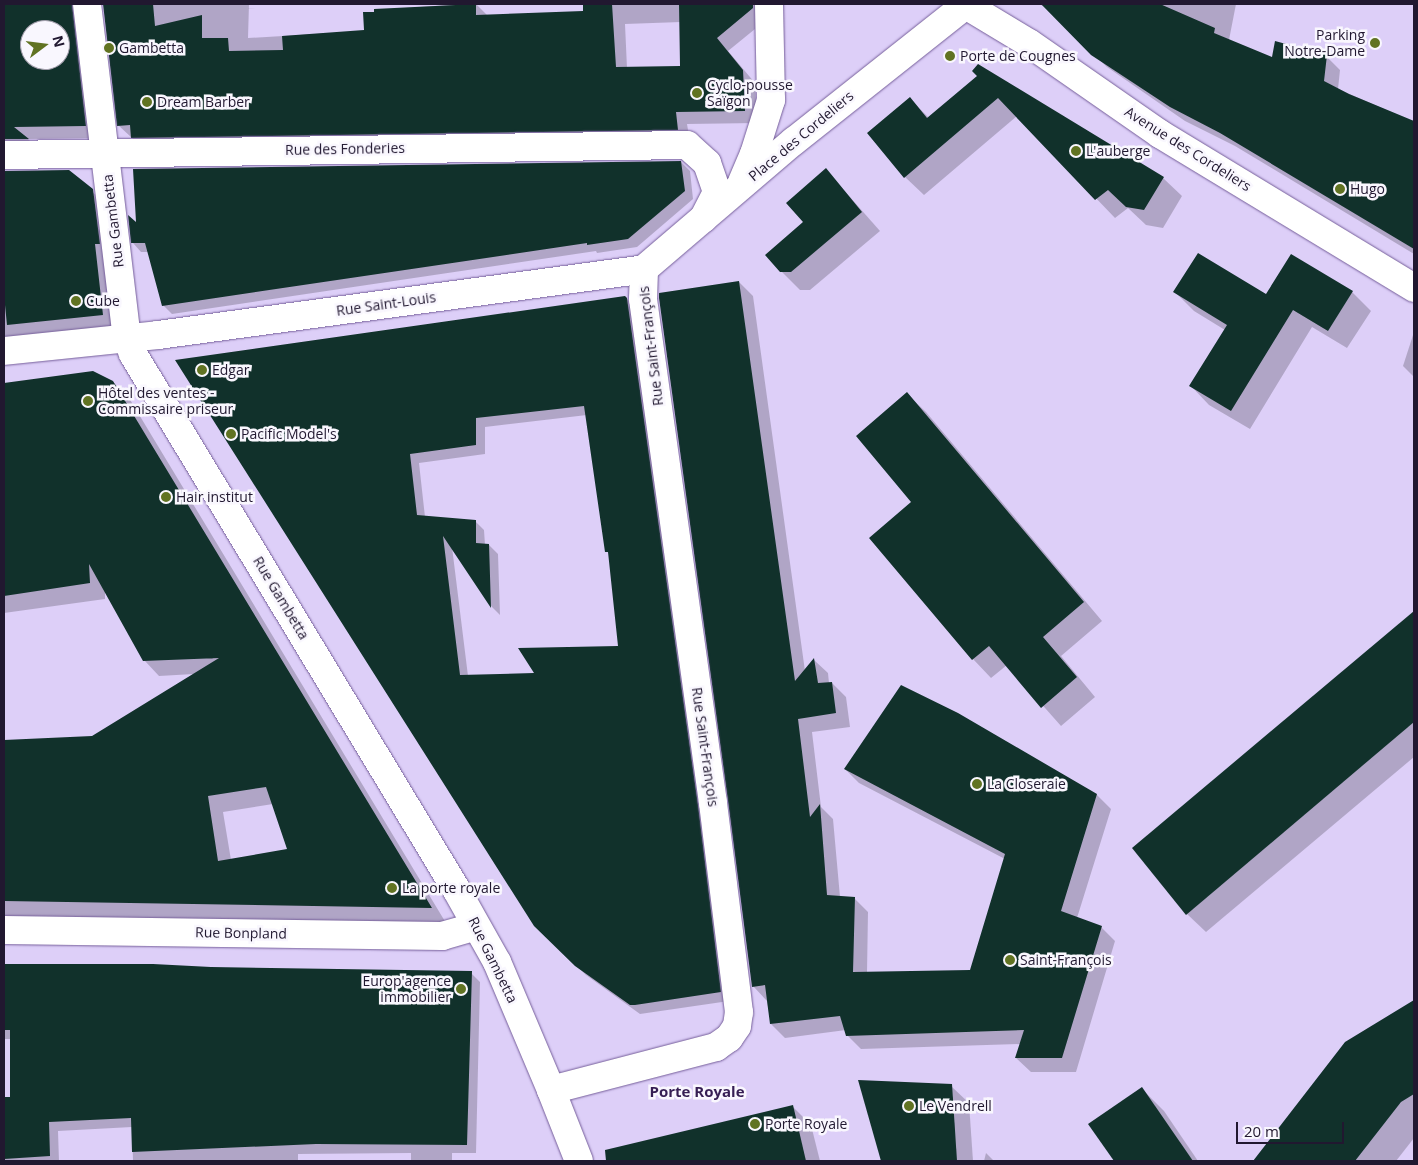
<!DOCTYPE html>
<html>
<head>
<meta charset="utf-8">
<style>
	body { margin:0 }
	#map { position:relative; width:1418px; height:1165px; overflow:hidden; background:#ddcff8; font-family:"Open Sans",sans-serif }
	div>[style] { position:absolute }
	.shadow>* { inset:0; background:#0003 }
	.building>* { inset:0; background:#11312b }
	.roads { filter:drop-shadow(0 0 1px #755e9a) drop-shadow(0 0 1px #755e9a) }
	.minor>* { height:28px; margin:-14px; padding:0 14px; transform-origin:14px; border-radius:14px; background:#fff }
	.dots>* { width:14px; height:14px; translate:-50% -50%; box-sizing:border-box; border:2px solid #f9f7fe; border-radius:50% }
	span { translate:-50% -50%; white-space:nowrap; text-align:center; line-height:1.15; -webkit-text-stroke:5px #f9f7fe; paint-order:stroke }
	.poi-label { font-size:14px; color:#211830 }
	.right { translate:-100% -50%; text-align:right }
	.left { translate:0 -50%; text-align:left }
	.street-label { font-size:14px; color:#211830 }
	.neighbourhood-label { font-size:15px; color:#361e54; font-weight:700 }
	.frame { position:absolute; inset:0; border:5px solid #211830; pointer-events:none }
	.north { position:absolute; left:20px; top:20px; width:50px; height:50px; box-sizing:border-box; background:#f9f7fe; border:1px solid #a39eac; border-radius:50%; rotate:75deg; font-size:14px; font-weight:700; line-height:20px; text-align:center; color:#211830 }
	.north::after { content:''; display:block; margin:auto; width:18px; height:22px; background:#617322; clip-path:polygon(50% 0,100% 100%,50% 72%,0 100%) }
	.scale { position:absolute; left:1236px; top:1122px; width:108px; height:22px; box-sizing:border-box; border:2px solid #211830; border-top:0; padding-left:6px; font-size:15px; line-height:18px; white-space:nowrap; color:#211830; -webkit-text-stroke:4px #f9f7fe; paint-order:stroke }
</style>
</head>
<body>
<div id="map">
	<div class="shadow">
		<div style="clip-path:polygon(evenodd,4px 4px,90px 4px,98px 138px,28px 139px,40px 151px,4px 159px,4px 4px,30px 30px,60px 30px,60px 60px,30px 60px,30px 30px)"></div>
		<div style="clip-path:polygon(evenodd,104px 4px,249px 4px,248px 38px,365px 31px,376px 10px,463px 4px,476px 4px,488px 16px,584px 12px,584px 4px,755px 4px,755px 29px,728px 51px,755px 83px,757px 123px,687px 124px,690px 142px,145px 150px,118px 125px,104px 4px,681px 22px,681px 67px,627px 68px,625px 24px,681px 22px)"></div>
		<div style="clip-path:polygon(1039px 4px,1236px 4px,1229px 40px,1273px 59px,1326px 56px,1340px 70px,1338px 89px,1414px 122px,1414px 254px,1235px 146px,1185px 121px,1107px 67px,1047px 8px)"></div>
		<div style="clip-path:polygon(978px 76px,1163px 178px,1182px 196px,1163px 228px,1146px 225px,1128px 208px,1115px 218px,1017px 116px,924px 195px,905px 177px,910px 99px,929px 118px)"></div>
		<div style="clip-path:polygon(681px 162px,690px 171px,693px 199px,637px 247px,597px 253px,596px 251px,172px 314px,163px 305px,149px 252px,141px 252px,133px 243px,137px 224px)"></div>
		<div style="clip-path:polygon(826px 170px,880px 231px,810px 290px,800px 290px,781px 271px)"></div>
		<div style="clip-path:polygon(68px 171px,105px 203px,114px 327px,4px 338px,4px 172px)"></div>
		<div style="clip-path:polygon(1291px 255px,1352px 292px,1371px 311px,1347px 348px,1312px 327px,1250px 429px,1209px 405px,1191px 386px,1225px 330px,1194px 311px,1175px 292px,1267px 296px)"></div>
		<div style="clip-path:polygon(739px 282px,753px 296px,805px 671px,814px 660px,828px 673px,829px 683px,832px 683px,846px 697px,850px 727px,812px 732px,821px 807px,833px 819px,840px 897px,854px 898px,868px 912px,867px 973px,971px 971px,1005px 859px,859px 783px,845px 769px,1097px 795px,1111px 809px,1077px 918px,1101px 927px,1115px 941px,1076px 1072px,1031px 1072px,1016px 1058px,1021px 1044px,861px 1049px,847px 1035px,846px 1030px,785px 1038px,771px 1024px,767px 1001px,753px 986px)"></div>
		<div style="clip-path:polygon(evenodd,627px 299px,636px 308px,729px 1001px,640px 1014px,586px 975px,535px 925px,177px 361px,627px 299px,587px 415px,607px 551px,609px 554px,620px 647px,537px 674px,468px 676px,452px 547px,492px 607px,500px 615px,498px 554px,489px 545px,485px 545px,484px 530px,475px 521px,425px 517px,419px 463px,485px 454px,485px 427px,587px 415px)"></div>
		<div style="clip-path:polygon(1414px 332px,1414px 377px,1403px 366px)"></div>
		<div style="clip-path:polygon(evenodd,93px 372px,113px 382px,129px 398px,446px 923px,4px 916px,4px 741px,93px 737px,194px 674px,159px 676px,144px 660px,105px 590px,105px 599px,4px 613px,4px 384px,93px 372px,273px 804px,288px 850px,231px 860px,223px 812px,273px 804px)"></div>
		<div style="clip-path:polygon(907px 394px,926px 412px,1102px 621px,1061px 656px,1095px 697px,1061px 726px,1007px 665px,991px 678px,973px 659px,870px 538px,912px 502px)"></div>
		<div style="clip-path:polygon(1414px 613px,1414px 757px,1206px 932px,1187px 914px,1134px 848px)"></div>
		<div style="clip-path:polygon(4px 964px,471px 973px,480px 982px,476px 1153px,452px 1153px,452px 1161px,411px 1161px,411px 1153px,298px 1154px,298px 1161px,133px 1161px,132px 1127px,58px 1131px,59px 1161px,4px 1161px,4px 1098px,12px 1098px,11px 1039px,4px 1039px)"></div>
		<div style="clip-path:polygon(1414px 1001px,1414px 1138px,1396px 1161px,1255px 1161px,1346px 1043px)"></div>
		<div style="clip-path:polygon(951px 1086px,969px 1103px,973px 1161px,902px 1161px,901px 1156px)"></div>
		<div style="clip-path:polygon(1142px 1089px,1164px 1111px,1198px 1161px,1115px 1161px,1090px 1124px)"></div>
		<div style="clip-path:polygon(792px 1106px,811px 1125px,820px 1161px,638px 1161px,634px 1145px)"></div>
		<div style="clip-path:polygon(986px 1153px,994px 1161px,984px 1161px)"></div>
	</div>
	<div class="building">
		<div style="clip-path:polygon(evenodd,4px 4px,72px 4px,86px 126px,14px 127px,29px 139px,4px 139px,4px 4px,30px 30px,60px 30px,60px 60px,30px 60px,30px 30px)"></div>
		<div style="clip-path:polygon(103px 4px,153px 4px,155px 26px,202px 15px,202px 38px,228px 38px,229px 51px,283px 50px,282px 36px,364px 30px,363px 12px,374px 12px,374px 9px,476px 4px,476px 15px,583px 11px,583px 4px,612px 4px,616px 67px,680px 66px,679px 4px,753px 4px,753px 8px,717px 38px,743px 70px,745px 111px,676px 112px,678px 130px,131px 138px,130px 125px,117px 126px)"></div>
		<div style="clip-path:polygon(1041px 4px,1160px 4px,1215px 28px,1214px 33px,1272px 57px,1275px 41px,1327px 55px,1324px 81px,1349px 94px,1414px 121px,1414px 249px,1220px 133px,1170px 107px,1091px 55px)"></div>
		<div style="clip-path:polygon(978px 64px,1164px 177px,1144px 210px,1126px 207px,1108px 190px,1095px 200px,998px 98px,904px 178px,867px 133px,910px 97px,927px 118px,977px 76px,972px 71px)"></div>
		<div style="clip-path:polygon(681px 161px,685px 191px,628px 239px,587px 245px,587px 243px,162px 306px,145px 243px,131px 243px,128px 215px,136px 222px,133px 169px)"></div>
		<div style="clip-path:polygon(826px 168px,862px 212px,791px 272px,780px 272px,765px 255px,803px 222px,786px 203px)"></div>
		<div style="clip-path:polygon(69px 170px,93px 189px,100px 244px,95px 244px,103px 315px,7px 325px,4px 295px,4px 171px)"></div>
		<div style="clip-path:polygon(1198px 253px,1266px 294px,1291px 254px,1353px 291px,1328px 331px,1293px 310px,1231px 411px,1189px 386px,1227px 325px,1173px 292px)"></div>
		<div style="clip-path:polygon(739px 281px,795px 681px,814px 658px,818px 683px,832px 682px,836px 713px,798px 719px,810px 817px,820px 804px,827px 895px,855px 897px,853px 972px,970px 970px,1005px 854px,844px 769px,901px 685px,958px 713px,1097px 794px,1061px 911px,1102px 926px,1062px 1058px,1015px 1058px,1024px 1030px,846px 1036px,840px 1016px,770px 1024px,765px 985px,752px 987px,728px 801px,659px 298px,659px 293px)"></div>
		<div style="clip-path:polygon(evenodd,625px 296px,627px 298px,698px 805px,721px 992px,635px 1005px,630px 1005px,575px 966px,534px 926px,175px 360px,625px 296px,584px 406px,605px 552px,608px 552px,618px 646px,518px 648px,534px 673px,460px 675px,443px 536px,491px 608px,489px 544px,476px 543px,476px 520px,417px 515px,410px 454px,476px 445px,476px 418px,584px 406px)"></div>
		<div style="clip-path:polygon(evenodd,93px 371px,113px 381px,432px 908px,4px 901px,4px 740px,92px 736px,219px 658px,143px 661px,89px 564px,90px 583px,4px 596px,4px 383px,93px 371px,266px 787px,287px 849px,218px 861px,208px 796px,266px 787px)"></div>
		<div style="clip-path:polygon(907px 392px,1084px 602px,1043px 637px,1077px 677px,1041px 708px,989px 646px,972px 660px,869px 538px,911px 502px,856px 436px)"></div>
		<div style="clip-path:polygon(1414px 611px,1414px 722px,1186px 915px,1132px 848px)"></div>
		<div style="clip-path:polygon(4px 964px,153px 964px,211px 967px,472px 971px,467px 1145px,316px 1144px,132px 1152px,131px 1118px,49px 1122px,50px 1156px,4px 1159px,4px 1097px,10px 1097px,10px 1030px,4px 1030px)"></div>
		<div style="clip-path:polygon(1414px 1000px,1414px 1094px,1401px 1102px,1355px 1161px,1253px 1161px,1345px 1042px)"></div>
		<div style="clip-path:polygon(858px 1080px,952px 1084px,957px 1161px,881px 1161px)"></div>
		<div style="clip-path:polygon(1142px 1087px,1193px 1161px,1114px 1161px,1088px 1124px)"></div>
		<div style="clip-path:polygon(793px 1105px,806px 1161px,606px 1161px,605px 1150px)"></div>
	</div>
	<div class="roads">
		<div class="minor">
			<div style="left:87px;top:4px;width:336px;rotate:83.2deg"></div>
			<div style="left:127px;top:338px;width:17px;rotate:69deg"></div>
			<div style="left:133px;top:354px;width:625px;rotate:58.88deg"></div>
			<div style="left:456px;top:889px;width:84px;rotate:60.7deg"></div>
			<div style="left:497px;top:962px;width:139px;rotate:67.1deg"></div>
			<div style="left:551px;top:1090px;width:76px;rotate:68.5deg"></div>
			<div style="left:964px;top:4px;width:76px;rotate:31deg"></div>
			<div style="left:1029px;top:43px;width:160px;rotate:34.8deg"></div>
			<div style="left:1160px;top:134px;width:297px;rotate:31.2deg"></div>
			<div style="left:4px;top:155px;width:683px;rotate:-0.84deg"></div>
			<div style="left:687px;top:145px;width:27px;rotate:42deg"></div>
			<div style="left:707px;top:163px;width:31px;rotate:71deg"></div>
			<div style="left:717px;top:192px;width:30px;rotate:117deg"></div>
			<div style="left:742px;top:182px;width:30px;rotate:-67deg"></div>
			<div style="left:754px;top:154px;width:57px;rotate:-72.5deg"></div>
			<div style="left:771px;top:100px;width:96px;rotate:-91.2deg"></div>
			<div style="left:4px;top:351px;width:155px;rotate:-5.9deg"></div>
			<div style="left:158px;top:335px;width:490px;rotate:-7.7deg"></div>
			<div style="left:644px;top:269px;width:197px;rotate:-40.5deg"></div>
			<div style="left:794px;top:141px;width:221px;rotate:-38.4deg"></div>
			<div style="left:4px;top:930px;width:438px;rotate:0.8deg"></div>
			<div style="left:442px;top:936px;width:35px;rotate:-16deg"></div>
			<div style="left:551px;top:1090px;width:171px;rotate:-14.6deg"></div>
			<div style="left:716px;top:1047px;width:16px;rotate:-35deg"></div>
			<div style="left:729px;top:1038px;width:14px;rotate:-56deg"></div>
			<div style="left:737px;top:1026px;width:14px;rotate:-82deg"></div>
			<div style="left:739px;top:1012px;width:211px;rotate:-97.1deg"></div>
			<div style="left:713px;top:803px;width:509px;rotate:-97.91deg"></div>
			<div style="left:643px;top:299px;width:30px;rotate:-88deg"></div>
		</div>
	</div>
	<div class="dots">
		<div style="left:1375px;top:43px;background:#617322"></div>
		<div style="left:109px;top:48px;background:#617322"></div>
		<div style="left:950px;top:56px;background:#617322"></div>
		<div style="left:697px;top:93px;background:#617322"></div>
		<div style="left:147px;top:102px;background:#617322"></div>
		<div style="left:1076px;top:151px;background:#617322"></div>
		<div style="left:1340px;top:189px;background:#617322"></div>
		<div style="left:76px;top:301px;background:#617322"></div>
		<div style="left:202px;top:370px;background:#617322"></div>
		<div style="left:88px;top:401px;background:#617322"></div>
		<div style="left:231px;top:434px;background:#617322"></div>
		<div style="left:166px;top:497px;background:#617322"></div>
		<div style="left:977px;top:784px;background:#617322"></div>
		<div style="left:392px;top:888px;background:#617322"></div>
		<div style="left:1010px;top:960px;background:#617322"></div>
		<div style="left:461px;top:989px;background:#617322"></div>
		<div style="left:909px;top:1106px;background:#617322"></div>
		<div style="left:755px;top:1124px;background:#617322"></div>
	</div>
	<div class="poi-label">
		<span class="right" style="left:1365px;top:43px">Parking<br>Notre-Dame</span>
		<span class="left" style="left:119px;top:48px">Gambetta</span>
		<span class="left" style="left:960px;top:56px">Porte de Cougnes</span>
		<span class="left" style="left:707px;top:93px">Cyclo-pousse<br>Saïgon</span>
		<span class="left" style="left:157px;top:102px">Dream Barber</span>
		<span class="left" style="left:1086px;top:151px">L'auberge</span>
		<span class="left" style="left:1350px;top:189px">Hugo</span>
		<span class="left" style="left:86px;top:301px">Cube</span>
		<span class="left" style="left:212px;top:370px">Edgar</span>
		<span class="left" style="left:98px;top:401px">Hôtel des ventes -<br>Commissaire priseur</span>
		<span class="left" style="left:241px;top:434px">Pacific Model's</span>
		<span class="left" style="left:176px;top:497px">Hair institut</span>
		<span class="left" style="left:987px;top:784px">La Closeraie</span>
		<span class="left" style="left:402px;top:888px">La porte royale</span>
		<span class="left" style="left:1020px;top:960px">Saint-François</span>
		<span class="right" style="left:451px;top:989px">Europ'agence<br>immobilier</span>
		<span class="left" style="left:919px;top:1106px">Le Vendrell</span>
		<span class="left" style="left:765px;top:1124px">Porte Royale</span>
	</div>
	<div class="street-label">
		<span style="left:801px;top:136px;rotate:-40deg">Place des Cordeliers</span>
		<span style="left:345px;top:149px;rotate:-1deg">Rue des Fonderies</span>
		<span style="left:1188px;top:149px;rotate:32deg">Avenue des Cordeliers</span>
		<span style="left:113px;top:221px;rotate:-97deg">Rue Gambetta</span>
		<span style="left:386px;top:304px;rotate:-8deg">Rue Saint-Louis</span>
		<span style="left:651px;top:346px;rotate:-97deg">Rue Saint-François</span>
		<span style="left:281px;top:598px;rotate:59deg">Rue Gambetta</span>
		<span style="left:705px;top:747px;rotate:82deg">Rue Saint-François</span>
		<span style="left:241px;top:933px;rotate:1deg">Rue Bonpland</span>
		<span style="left:493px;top:960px;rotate:64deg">Rue Gambetta</span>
	</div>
	<div class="neighbourhood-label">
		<span style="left:697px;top:1092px">Porte Royale</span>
	</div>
	<div class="frame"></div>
	<div class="north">N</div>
	<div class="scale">20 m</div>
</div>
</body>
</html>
